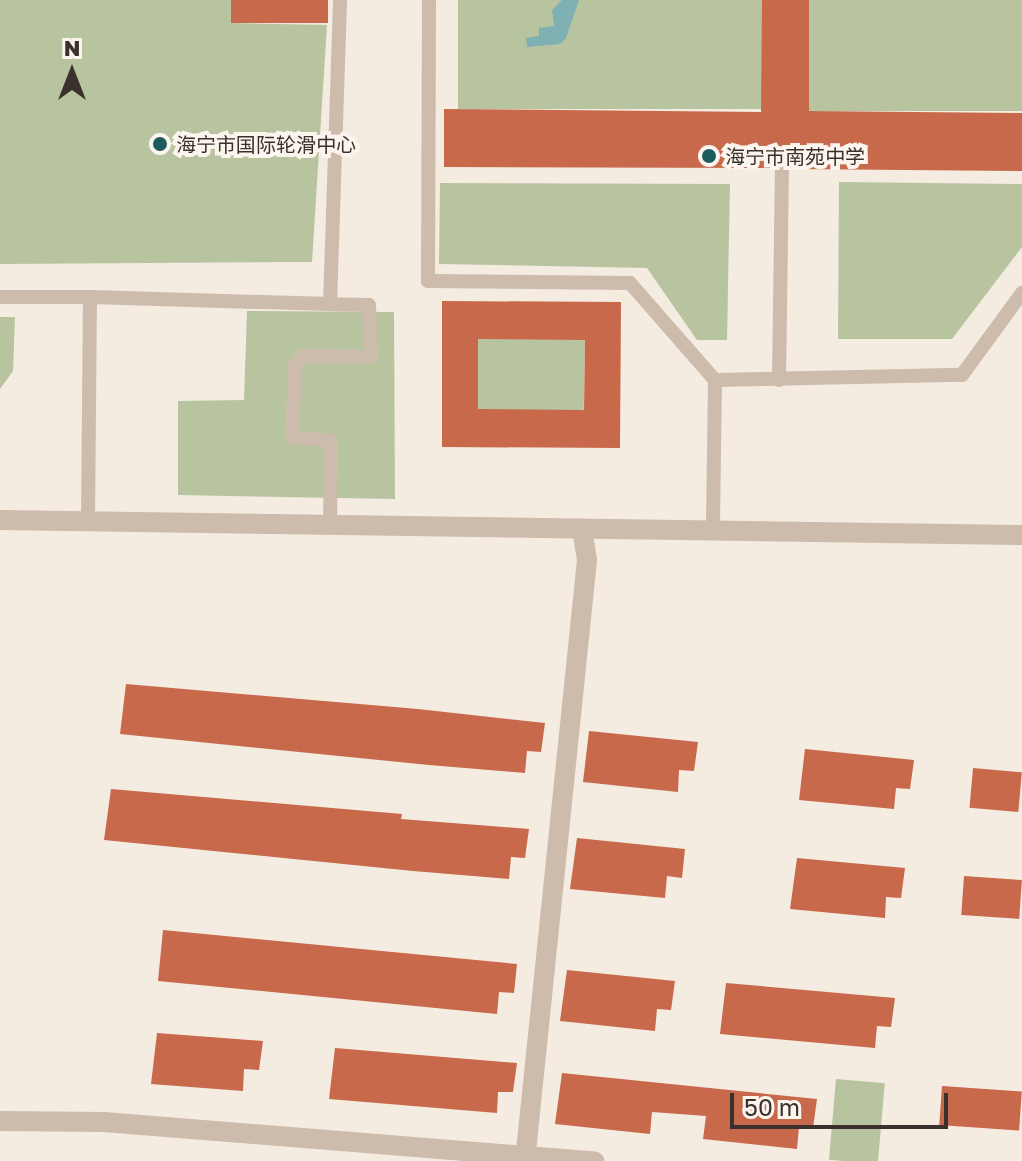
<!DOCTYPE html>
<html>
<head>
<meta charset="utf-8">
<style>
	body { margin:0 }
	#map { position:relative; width:1022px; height:1161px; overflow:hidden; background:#f4ebe1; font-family:"Golos Text","Noto Sans SC",sans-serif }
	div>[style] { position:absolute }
	.green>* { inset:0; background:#b8c4a0; transform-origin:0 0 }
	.water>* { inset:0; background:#7fb0b2 }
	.building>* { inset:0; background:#c8694b; transform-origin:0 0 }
	.service>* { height:14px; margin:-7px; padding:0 7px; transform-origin:7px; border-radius:7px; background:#cdbbac }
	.minor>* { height:20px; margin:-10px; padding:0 10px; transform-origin:10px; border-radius:10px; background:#cdbbac }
	.dots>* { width:22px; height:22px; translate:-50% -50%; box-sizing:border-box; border:4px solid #fbf5ee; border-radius:50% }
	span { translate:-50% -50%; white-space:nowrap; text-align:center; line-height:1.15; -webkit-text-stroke:8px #fbf5ee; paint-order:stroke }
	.poi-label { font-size:20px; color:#3b302b }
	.left { translate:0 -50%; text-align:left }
	.north { position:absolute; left:32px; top:32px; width:80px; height:80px; -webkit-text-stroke:6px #fbf5ee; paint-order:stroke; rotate:0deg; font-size:22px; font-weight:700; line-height:32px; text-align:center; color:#3b302b }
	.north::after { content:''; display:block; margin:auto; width:28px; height:36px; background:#3b302b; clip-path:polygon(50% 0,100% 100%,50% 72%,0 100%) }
	.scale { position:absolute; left:730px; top:1093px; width:218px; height:36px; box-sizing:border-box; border:4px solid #3b302b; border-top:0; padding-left:10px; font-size:24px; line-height:28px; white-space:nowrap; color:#3b302b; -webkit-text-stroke:6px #fbf5ee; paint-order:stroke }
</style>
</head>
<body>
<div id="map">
	<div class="green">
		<div style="clip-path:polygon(0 0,231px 0,231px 23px,327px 25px,312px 262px,0 264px)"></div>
		<div style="left:458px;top:0;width:304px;height:109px"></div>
		<div style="left:809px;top:0;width:213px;height:111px"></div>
		<div style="clip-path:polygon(839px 182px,1022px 184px,1022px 247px,952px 339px,838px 339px)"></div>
		<div style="clip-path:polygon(440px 183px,730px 184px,727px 340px,697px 340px,647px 268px,439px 264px)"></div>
		<div style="clip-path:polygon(247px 311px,394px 312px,395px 499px,178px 495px,178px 401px,244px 400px)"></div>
		<div style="clip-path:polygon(0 317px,15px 317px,13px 371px,0 389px)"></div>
		<div style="left:585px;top:338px;width:74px;height:107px;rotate:91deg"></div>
		<div style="left:836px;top:1079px;width:49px;height:81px;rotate:5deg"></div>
	</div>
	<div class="water">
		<div style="clip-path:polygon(562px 0,579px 0,566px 38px,560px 44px,527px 47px,526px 38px,539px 36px,539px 28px,554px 26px,552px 10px)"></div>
	</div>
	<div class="building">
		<div style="left:231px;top:0;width:97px;height:23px"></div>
		<div style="clip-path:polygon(762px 0,809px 0,809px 111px,1022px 113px,1022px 171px,792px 169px,781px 158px,772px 168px,444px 167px,444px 109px,761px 112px)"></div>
		<div style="clip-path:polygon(evenodd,442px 301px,621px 302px,620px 448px,442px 447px,442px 301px,478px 339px,585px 340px,584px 410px,478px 409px,478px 339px)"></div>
		<div style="clip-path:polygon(126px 684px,418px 709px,545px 723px,541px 752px,527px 751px,525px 773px,429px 765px,120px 734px)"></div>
		<div style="clip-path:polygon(589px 731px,698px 742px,694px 771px,679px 770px,678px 792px,583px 782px)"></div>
		<div style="clip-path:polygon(805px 749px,914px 760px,910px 789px,896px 788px,894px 809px,799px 800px)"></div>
		<div style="left:973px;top:768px;width:49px;height:40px;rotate:5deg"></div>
		<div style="clip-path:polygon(111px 789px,402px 814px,401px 819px,529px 829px,525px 858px,511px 857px,509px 879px,413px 871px,104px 840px)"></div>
		<div style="clip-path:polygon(577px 838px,685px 849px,682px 878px,667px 876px,665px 898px,570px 889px)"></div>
		<div style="clip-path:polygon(797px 858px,905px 868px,901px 898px,886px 897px,885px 918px,790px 909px)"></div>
		<div style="left:964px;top:876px;width:58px;height:39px;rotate:4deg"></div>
		<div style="clip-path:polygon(163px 930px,517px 964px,514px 993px,499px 992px,497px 1014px,158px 981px)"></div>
		<div style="clip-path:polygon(567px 970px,675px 981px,671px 1010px,657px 1009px,655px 1031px,560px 1021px)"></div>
		<div style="clip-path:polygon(726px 983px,895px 998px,891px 1027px,877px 1026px,875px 1048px,720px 1034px)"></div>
		<div style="clip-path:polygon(157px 1033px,263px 1041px,259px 1070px,244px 1069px,243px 1091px,151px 1084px)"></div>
		<div style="clip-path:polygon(335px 1048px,517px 1063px,513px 1092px,498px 1092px,497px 1113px,329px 1099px)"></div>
		<div style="clip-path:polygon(562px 1073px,817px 1099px,813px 1128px,799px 1127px,797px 1149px,703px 1139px,706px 1116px,652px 1112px,650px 1134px,555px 1124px)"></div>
		<div style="left:942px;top:1086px;width:80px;height:39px;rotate:4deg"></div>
	</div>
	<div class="service">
		<div style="left:429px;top:0;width:281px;rotate:90.2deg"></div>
		<div style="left:428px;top:281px;width:202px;rotate:0.6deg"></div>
		<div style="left:630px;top:283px;width:129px;rotate:48.8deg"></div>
		<div style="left:715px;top:380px;width:150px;rotate:90.8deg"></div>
		<div style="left:0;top:297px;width:90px"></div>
		<div style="left:715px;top:380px;width:247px;rotate:-1.2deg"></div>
		<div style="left:962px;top:375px;width:102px;rotate:-53.8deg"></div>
		<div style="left:779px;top:380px;width:212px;rotate:-89.2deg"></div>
		<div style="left:88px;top:521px;width:224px;rotate:-89.5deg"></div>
		<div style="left:90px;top:297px;width:240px;rotate:1.7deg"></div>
		<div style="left:330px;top:525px;width:84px;rotate:-89.3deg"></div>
		<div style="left:331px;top:441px;width:39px;rotate:-174deg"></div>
		<div style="left:292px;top:437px;width:72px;rotate:-87.6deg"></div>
		<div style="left:295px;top:365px;width:12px;rotate:-48deg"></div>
		<div style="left:303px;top:356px;width:68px;rotate:0.8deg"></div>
		<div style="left:371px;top:357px;width:52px;rotate:-92.2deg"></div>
		<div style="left:369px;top:305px;width:39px;rotate:-179deg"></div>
		<div style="left:330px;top:304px;width:304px;rotate:-88.1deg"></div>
	</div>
	<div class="minor">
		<div style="left:0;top:520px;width:1022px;rotate:0.84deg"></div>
		<div style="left:0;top:1121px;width:104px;rotate:0.6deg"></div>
		<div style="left:104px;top:1122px;width:492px;rotate:4.6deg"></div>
		<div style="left:525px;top:1161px;width:604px;rotate:-84.11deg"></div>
		<div style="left:587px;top:560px;width:32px;rotate:-99deg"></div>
	</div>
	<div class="dots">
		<div style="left:160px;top:144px;background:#1f5a5e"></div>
		<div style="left:709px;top:156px;background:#1f5a5e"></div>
	</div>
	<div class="poi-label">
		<span class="left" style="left:176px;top:144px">海宁市国际轮滑中心</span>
		<span class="left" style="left:725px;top:156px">海宁市南苑中学</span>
	</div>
	<div class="north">N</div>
	<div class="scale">50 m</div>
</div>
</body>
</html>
